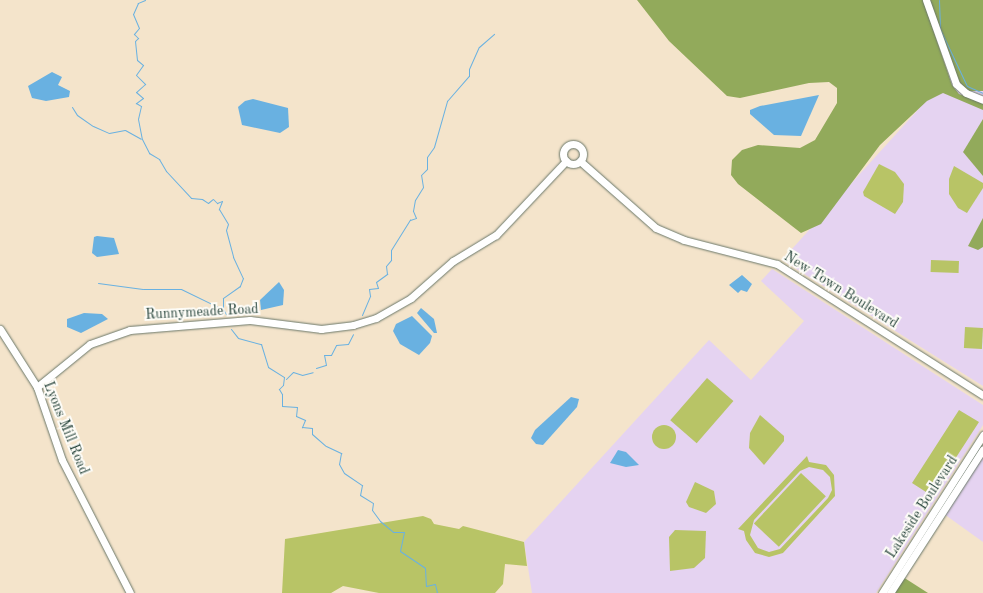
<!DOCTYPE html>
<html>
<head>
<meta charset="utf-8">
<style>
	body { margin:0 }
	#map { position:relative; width:983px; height:593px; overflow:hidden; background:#f4e4cb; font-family:"Old Standard TT",serif }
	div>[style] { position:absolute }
	.built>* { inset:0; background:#e5d3f1 }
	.green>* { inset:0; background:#b8c466; transform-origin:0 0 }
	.round { border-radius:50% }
	.forest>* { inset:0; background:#92aa5b }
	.water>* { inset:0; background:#69b1e1 }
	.stream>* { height:1px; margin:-0.5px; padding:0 0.5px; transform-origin:0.5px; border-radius:0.5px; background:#69b1e1 }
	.roads { filter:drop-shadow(0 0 1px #6a7769) drop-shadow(0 0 1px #6a7769) }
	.secondary>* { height:7px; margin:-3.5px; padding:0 3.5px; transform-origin:3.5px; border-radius:3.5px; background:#fff }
	.secondary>.ring { margin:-3.5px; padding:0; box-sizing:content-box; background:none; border:7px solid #fff; border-radius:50% }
	span { translate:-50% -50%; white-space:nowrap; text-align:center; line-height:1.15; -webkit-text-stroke:4px #fdfcf7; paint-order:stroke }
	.street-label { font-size:14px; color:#1f3d34 }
</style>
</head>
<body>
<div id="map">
	<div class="built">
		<div style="clip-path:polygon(963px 60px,983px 80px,983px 386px,782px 260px)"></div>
		<div style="clip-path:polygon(772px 269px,983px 405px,983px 425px,876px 593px,532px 593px,524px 542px,709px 340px,751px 380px,804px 321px,761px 281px)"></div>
		<div style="clip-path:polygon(983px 453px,983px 542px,944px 514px)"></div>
	</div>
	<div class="green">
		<div style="clip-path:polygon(879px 164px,895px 172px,904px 184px,903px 202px,895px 214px,864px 196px,863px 192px)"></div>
		<div style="clip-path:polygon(954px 166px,983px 183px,983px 188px,967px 213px,958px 208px,949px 194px,949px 179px)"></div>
		<div style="left:931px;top:260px;width:28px;height:12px;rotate:2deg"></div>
		<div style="left:965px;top:327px;width:18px;height:21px;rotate:3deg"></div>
		<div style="left:707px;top:378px;width:35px;height:56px;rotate:41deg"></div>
		<div style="clip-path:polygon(959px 410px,979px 422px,946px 473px,941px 470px,926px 492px,912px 483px)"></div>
		<div style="clip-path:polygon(760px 415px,784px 436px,784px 441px,764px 465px,749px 448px,750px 433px)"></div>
		<div class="round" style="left:652px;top:425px;width:24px;height:24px"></div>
		<div style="clip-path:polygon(evenodd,807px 456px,809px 462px,826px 465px,834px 475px,835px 496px,783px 553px,769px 557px,755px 553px,746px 540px,744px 531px,738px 529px,807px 456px,809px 467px,823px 470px,830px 477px,832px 490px,828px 498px,780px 549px,769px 552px,758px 548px,750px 535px,754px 520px,800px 471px,809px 467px)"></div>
		<div style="left:801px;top:473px;width:34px;height:69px;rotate:43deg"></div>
		<div style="clip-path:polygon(695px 482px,714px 491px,716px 504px,706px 513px,689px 507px,686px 502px)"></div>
		<div style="clip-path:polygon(423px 516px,431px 519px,434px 524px,459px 529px,463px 526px,524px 542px,527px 566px,505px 564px,503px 584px,495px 593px,379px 593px,343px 586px,331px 593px,282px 593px,285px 539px)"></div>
		<div style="clip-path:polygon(675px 530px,706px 531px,705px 558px,694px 568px,670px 571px,669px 537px)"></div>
	</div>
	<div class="forest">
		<div style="clip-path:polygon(637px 0,923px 0,952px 85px,959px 94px,983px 103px,983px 110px,943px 93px,927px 101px,880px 145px,821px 224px,801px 233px,738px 184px,731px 175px,732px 160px,742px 150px,758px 145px,800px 148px,815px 140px,837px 103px,837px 88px,829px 82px,809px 83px,740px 98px,727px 96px,669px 41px)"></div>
		<div style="clip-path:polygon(929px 0,983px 0,983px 91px,968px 91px,958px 81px)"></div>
		<div style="clip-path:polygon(983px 119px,983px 176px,963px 152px)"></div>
		<div style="clip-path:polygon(983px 218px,983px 247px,978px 250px,968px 246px)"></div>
		<div style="clip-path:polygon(903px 577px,928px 593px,893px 593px)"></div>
	</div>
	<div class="water">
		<div style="clip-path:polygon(52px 72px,62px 77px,58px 85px,70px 91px,69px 97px,46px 101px,32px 98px,28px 86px)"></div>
		<div style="clip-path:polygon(819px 95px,801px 136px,774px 135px,750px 114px,750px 110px,760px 106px)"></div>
		<div style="clip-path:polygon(253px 99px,288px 108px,289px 127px,280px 133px,242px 125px,238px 107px,245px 101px)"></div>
		<div style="clip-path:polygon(97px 236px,114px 238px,119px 254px,97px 257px,92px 253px,94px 237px)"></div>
		<div style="clip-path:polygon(742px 275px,752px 284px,747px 292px,741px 290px,738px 293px,729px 285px)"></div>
		<div style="clip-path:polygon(279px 282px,284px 290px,283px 305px,261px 310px,260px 300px)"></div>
		<div style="clip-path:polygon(421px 308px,434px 319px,437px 333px,434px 333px,417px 313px)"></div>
		<div style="clip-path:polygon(84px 313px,102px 314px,108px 319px,81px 333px,67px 327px,67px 319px)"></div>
		<div style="clip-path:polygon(412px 316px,432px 336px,430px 343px,419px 355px,400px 344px,393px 331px,396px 324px)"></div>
		<div style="clip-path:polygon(571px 397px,579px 399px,577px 407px,543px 445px,536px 444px,531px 438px,535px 430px)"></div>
		<div style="clip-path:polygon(618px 450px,626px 452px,639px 465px,626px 467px,610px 463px)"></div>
	</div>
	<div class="stream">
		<div style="left:145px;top:0;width:8px;rotate:157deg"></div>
		<div style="left:138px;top:3px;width:12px;rotate:114deg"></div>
		<div style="left:133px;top:14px;width:15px;rotate:67deg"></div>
		<div style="left:139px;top:28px;width:8px;rotate:130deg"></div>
		<div style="left:134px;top:34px;width:6px;rotate:45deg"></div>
		<div style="left:138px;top:38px;width:4px;rotate:135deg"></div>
		<div style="left:135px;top:41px;width:19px;rotate:84deg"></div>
		<div style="left:137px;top:60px;width:8px;rotate:40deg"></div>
		<div style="left:143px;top:65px;width:12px;rotate:125deg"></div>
		<div style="left:136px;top:75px;width:13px;rotate:45deg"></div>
		<div style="left:145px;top:84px;width:12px;rotate:138deg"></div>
		<div style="left:136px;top:92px;width:9px;rotate:41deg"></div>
		<div style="left:143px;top:98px;width:9px;rotate:144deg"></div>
		<div style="left:136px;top:103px;width:6px;rotate:31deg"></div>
		<div style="left:141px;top:106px;width:13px;rotate:103deg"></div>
		<div style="left:138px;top:119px;width:20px;rotate:79deg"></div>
		<div style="left:142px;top:139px;width:16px;rotate:63deg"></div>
		<div style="left:149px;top:153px;width:12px;rotate:31deg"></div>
		<div style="left:159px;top:159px;width:14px;rotate:60deg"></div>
		<div style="left:166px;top:171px;width:37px;rotate:47deg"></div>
		<div style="left:191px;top:198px;width:11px;rotate:5deg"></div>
		<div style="left:202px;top:199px;width:7px;rotate:34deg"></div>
		<div style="left:208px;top:203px;width:6px;rotate:-39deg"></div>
		<div style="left:213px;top:199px;width:6px;rotate:45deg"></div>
		<div style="left:217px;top:203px;width:5px;rotate:-22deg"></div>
		<div style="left:222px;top:201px;width:9px;rotate:111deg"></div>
		<div style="left:219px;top:209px;width:17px;rotate:59deg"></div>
		<div style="left:228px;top:224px;width:6px;rotate:108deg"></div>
		<div style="left:226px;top:230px;width:28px;rotate:75deg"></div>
		<div style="left:233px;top:257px;width:23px;rotate:65deg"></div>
		<div style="left:243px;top:278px;width:9px;rotate:111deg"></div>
		<div style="left:240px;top:286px;width:21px;rotate:145deg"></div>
		<div style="left:223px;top:298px;width:11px;rotate:90deg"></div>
		<div style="left:223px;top:309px;width:6px;rotate:59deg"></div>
		<div style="left:939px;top:0;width:29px;rotate:88deg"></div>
		<div style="left:940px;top:29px;width:63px;rotate:64.7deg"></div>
		<div style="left:967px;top:86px;width:17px;rotate:24deg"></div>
		<div style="left:72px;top:107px;width:9px;rotate:58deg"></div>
		<div style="left:77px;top:115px;width:19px;rotate:35deg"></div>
		<div style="left:93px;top:126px;width:17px;rotate:24deg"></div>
		<div style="left:109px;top:133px;width:16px;rotate:-11deg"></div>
		<div style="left:125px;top:130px;width:18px;rotate:29deg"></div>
		<div style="left:98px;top:283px;width:45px;rotate:7.6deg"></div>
		<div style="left:143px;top:289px;width:38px"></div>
		<div style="left:181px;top:289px;width:46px;rotate:26deg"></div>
		<div style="left:362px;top:315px;width:21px;rotate:-67deg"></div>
		<div style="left:370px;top:296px;width:7px;rotate:-98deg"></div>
		<div style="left:369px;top:289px;width:9px;rotate:-6deg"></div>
		<div style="left:378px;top:288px;width:6px;rotate:-108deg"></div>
		<div style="left:376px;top:282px;width:14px;rotate:-36deg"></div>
		<div style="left:387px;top:274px;width:8px;rotate:-97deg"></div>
		<div style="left:386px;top:266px;width:8px;rotate:-50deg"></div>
		<div style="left:391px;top:260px;width:10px;rotate:-90deg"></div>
		<div style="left:391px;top:250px;width:36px;rotate:-58deg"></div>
		<div style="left:410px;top:220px;width:6px;rotate:-18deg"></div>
		<div style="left:416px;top:218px;width:8px;rotate:-113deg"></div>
		<div style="left:413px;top:211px;width:11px;rotate:-80deg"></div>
		<div style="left:415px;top:200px;width:15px;rotate:-58deg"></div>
		<div style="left:423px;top:187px;width:12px;rotate:-99deg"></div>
		<div style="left:421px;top:175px;width:8px;rotate:-45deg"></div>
		<div style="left:427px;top:169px;width:12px;rotate:-90deg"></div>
		<div style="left:427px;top:157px;width:12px;rotate:-55deg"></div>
		<div style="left:434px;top:147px;width:48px;rotate:-74.2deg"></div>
		<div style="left:447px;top:101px;width:33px;rotate:-49deg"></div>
		<div style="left:469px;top:76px;width:7px;rotate:-90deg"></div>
		<div style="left:469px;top:69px;width:24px;rotate:-66deg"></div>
		<div style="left:479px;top:47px;width:20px;rotate:-41deg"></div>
		<div style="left:231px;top:329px;width:11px;rotate:52deg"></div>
		<div style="left:238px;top:338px;width:24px;rotate:15deg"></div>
		<div style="left:261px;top:344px;width:24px;rotate:73deg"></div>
		<div style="left:268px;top:367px;width:19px;rotate:32deg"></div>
		<div style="left:284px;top:377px;width:8px;rotate:97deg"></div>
		<div style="left:283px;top:385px;width:6px;rotate:135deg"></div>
		<div style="left:279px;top:389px;width:6px;rotate:59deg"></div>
		<div style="left:282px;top:394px;width:12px;rotate:90deg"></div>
		<div style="left:282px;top:406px;width:15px;rotate:4deg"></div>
		<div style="left:297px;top:407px;width:9px;rotate:96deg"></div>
		<div style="left:296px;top:416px;width:10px;rotate:24deg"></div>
		<div style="left:305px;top:420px;width:8px;rotate:113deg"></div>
		<div style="left:302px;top:427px;width:10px;rotate:6deg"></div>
		<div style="left:312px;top:428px;width:6px;rotate:90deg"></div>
		<div style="left:312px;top:434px;width:18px;rotate:41deg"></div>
		<div style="left:326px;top:446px;width:17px;rotate:25deg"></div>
		<div style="left:341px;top:453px;width:11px;rotate:100deg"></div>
		<div style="left:339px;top:464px;width:10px;rotate:61deg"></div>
		<div style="left:344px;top:473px;width:22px;rotate:34deg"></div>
		<div style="left:362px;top:485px;width:10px;rotate:101deg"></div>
		<div style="left:360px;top:495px;width:15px;rotate:32deg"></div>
		<div style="left:373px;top:503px;width:7px;rotate:98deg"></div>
		<div style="left:372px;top:510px;width:14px;rotate:54deg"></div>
		<div style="left:380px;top:521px;width:17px;rotate:40deg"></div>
		<div style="left:393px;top:532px;width:11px"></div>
		<div style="left:404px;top:532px;width:19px;rotate:102deg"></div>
		<div style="left:400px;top:551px;width:30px;rotate:34deg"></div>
		<div style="left:425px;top:568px;width:18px;rotate:87deg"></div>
		<div style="left:426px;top:586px;width:9px;rotate:-13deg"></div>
		<div style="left:435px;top:584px;width:9px;rotate:77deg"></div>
		<div style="left:316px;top:368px;width:10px;rotate:-17deg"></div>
		<div style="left:326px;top:365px;width:10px;rotate:-101deg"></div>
		<div style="left:324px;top:355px;width:7px"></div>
		<div style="left:331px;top:355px;width:11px;rotate:-63deg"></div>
		<div style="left:336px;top:345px;width:12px;rotate:-5deg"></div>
		<div style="left:348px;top:344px;width:11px;rotate:-63deg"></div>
		<div style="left:286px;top:379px;width:10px;rotate:-45deg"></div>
		<div style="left:293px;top:372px;width:9px;rotate:18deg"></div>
		<div style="left:302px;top:375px;width:11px;rotate:-15deg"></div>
	</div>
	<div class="roads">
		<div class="secondary">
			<div style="left:926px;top:0;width:89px;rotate:70.3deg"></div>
			<div style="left:956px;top:84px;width:13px;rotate:42deg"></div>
			<div style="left:966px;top:93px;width:18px;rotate:22deg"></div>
			<div class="ring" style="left:563px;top:144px;width:13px;height:13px"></div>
			<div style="left:580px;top:161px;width:101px;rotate:41.4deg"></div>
			<div style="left:656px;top:228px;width:30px;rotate:23deg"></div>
			<div style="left:684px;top:240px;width:96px;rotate:14.5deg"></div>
			<div style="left:777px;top:264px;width:244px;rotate:32.5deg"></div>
			<div style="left:0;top:329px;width:69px;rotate:57.5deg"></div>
			<div style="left:37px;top:387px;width:77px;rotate:71.1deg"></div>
			<div style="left:62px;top:460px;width:149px;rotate:62.9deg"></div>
			<div style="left:37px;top:387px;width:68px;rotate:-39.1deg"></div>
			<div style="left:90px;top:344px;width:42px;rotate:-19.3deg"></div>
			<div style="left:130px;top:330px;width:120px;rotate:-4.8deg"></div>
			<div style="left:250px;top:320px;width:72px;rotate:7.2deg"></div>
			<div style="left:321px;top:329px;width:32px;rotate:-7deg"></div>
			<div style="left:353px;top:325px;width:24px;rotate:-17deg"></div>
			<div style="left:376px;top:318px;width:40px;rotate:-29.7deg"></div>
			<div style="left:411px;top:298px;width:56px;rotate:-41.4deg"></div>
			<div style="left:453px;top:261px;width:50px;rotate:-31.2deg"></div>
			<div style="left:496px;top:235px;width:102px;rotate:-46.6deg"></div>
			<div style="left:882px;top:593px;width:188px;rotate:-57.4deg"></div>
			<div style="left:890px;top:593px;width:171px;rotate:-57.1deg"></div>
		</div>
	</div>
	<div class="street-label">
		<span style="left:841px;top:290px;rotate:32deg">New Town Boulevard</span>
		<span style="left:202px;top:312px;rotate:-3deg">Runnymeade Road</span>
		<span style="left:66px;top:428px;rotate:68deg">Lyons Mill Road</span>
		<span style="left:922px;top:507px;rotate:-57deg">Lakeside Boulevard</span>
	</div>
</div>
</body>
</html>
